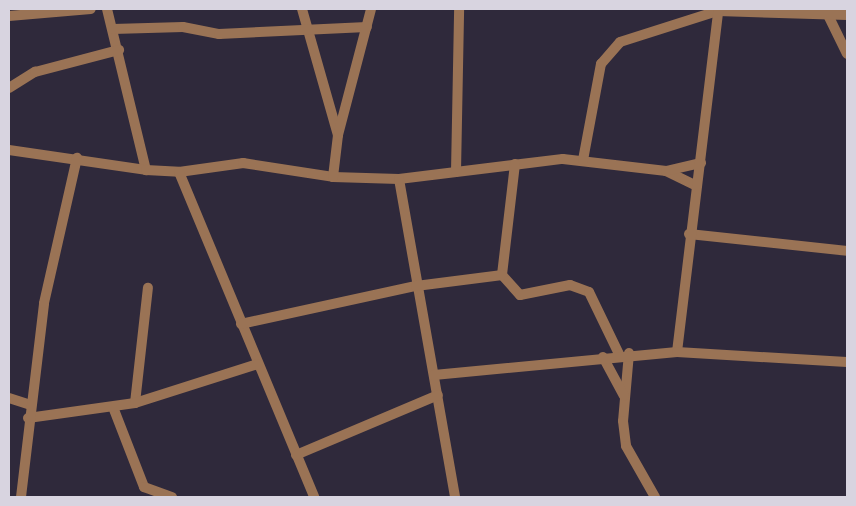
<!DOCTYPE html>
<html>
<head>
<meta charset="utf-8">
<style>
	body { margin:0 }
	#map { position:relative; width:856px; height:506px; overflow:hidden; background:#2f293b; font-family:Arial,sans-serif }
	div>[style] { position:absolute }
	.minor>* { height:10px; margin:-5px; padding:0 5px; transform-origin:5px; border-radius:5px; background:#9a7355 }
	span { translate:-50% -50%; white-space:nowrap; text-align:center; line-height:1.15; -webkit-text-stroke:4px #2f293b; paint-order:stroke }
	.frame { position:absolute; inset:0; border:10px solid #d8d4e0; pointer-events:none }
</style>
</head>
<body>
<div id="map">
	<div class="minor">
		<div style="left:107px;top:9px;width:166px;rotate:76.4deg"></div>
		<div style="left:302px;top:9px;width:131px;rotate:74.1deg"></div>
		<div style="left:828px;top:15px;width:43px;rotate:64deg"></div>
		<div style="left:9px;top:16px;width:82px;rotate:-4.9deg"></div>
		<div style="left:113px;top:29px;width:70px;rotate:-1.6deg"></div>
		<div style="left:183px;top:27px;width:37px;rotate:11deg"></div>
		<div style="left:219px;top:34px;width:148px;rotate:-2.7deg"></div>
		<div style="left:9px;top:88px;width:31px;rotate:-32deg"></div>
		<div style="left:35px;top:72px;width:87px;rotate:-14.7deg"></div>
		<div style="left:9px;top:150px;width:138px;rotate:8.3deg"></div>
		<div style="left:146px;top:170px;width:33px;rotate:3deg"></div>
		<div style="left:179px;top:172px;width:65px;rotate:-8deg"></div>
		<div style="left:243px;top:163px;width:91px;rotate:8.8deg"></div>
		<div style="left:333px;top:177px;width:66px;rotate:1.7deg"></div>
		<div style="left:399px;top:179px;width:165px;rotate:-7deg"></div>
		<div style="left:563px;top:159px;width:104px;rotate:6.6deg"></div>
		<div style="left:666px;top:171px;width:32px;rotate:26deg"></div>
		<div style="left:583px;top:160px;width:98px;rotate:-79.4deg"></div>
		<div style="left:601px;top:64px;width:29px;rotate:-49deg"></div>
		<div style="left:620px;top:42px;width:103px;rotate:-17.6deg"></div>
		<div style="left:718px;top:11px;width:129px;rotate:1.8deg"></div>
		<div style="left:515px;top:164px;width:112px;rotate:96.7deg"></div>
		<div style="left:502px;top:275px;width:27px;rotate:48deg"></div>
		<div style="left:520px;top:295px;width:51px;rotate:-11.3deg"></div>
		<div style="left:570px;top:285px;width:20px;rotate:20deg"></div>
		<div style="left:589px;top:292px;width:69px;rotate:64.2deg"></div>
		<div style="left:666px;top:171px;width:36px;rotate:-13deg"></div>
		<div style="left:179px;top:172px;width:352px;rotate:67.4deg"></div>
		<div style="left:456px;top:172px;width:163px;rotate:-88.9deg"></div>
		<div style="left:333px;top:177px;width:42px;rotate:-83.2deg"></div>
		<div style="left:338px;top:135px;width:130px;rotate:-75.3deg"></div>
		<div style="left:399px;top:179px;width:323px;rotate:80deg"></div>
		<div style="left:689px;top:234px;width:159px;rotate:6.1deg"></div>
		<div style="left:241px;top:324px;width:179px;rotate:-12.3deg"></div>
		<div style="left:416px;top:286px;width:87px;rotate:-7.3deg"></div>
		<div style="left:677px;top:352px;width:343px;rotate:-83.1deg"></div>
		<div style="left:629px;top:353px;width:68px;rotate:95deg"></div>
		<div style="left:623px;top:421px;width:25px;rotate:83deg"></div>
		<div style="left:626px;top:446px;width:59px;rotate:60.4deg"></div>
		<div style="left:603px;top:357px;width:44px;rotate:61.7deg"></div>
		<div style="left:434px;top:375px;width:244px;rotate:-5.4deg"></div>
		<div style="left:677px;top:352px;width:170px;rotate:3.4deg"></div>
		<div style="left:9px;top:398px;width:22px;rotate:18deg"></div>
		<div style="left:135px;top:403px;width:116px;rotate:-83.6deg"></div>
		<div style="left:113px;top:407px;width:86px;rotate:68.8deg"></div>
		<div style="left:144px;top:487px;width:30px;rotate:20deg"></div>
		<div style="left:28px;top:418px;width:108px;rotate:-8deg"></div>
		<div style="left:135px;top:403px;width:129px;rotate:-17.6deg"></div>
		<div style="left:296px;top:455px;width:154px;rotate:-22.9deg"></div>
		<div style="left:21px;top:497px;width:195px;rotate:-83.2deg"></div>
		<div style="left:44px;top:303px;width:149px;rotate:-77.2deg"></div>
	</div>
	<div class="frame"></div>
</div>
</body>
</html>
